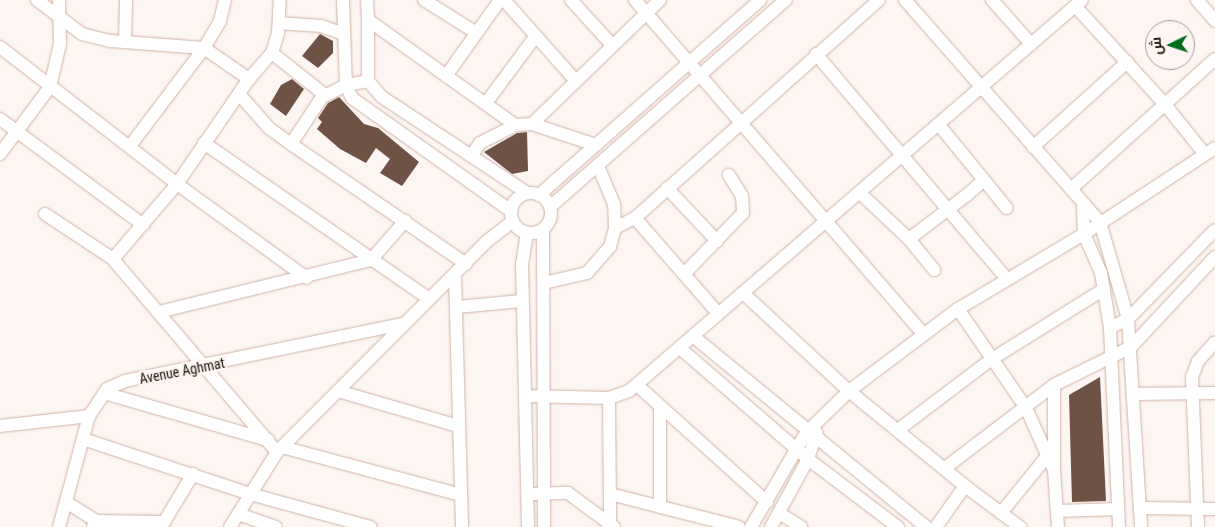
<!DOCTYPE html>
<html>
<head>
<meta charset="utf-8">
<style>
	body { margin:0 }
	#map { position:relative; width:1215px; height:527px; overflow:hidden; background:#fcf5f2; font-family:"Roboto Condensed",Cairo,sans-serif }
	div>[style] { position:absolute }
	.building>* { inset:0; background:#6e5245 }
	.roads { filter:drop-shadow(0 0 1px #d1b2a3) drop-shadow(0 0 1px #d1b2a3) }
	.minor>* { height:12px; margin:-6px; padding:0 6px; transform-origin:6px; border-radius:6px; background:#fff }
	.minor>.ring { margin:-6px; padding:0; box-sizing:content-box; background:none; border:12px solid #fff; border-radius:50% }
	span { translate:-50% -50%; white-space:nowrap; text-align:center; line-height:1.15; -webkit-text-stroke:5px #fcf5f2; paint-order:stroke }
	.street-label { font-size:14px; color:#1b110b }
	.north { position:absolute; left:1145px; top:20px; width:50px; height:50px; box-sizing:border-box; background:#fcf5f2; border:1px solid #a29a96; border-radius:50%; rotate:266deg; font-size:14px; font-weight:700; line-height:20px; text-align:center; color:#1b110b }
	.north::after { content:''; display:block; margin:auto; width:18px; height:22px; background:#006c1c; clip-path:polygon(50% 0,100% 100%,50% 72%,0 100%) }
</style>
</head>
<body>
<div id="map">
	<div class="building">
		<div style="clip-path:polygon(320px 34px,333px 41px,333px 53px,318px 68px,302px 56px)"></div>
		<div style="clip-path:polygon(292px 79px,304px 89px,286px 116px,270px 104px,281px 85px)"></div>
		<div style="clip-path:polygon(339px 97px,364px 124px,378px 128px,419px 162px,402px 186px,380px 173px,390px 159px,376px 148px,366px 163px,340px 149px,317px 129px,322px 122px,318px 118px,328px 103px)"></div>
		<div style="clip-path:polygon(527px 132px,528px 171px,512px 174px,484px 152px,517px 133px)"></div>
		<div style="clip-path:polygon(1100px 377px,1106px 501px,1072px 502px,1069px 395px)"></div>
	</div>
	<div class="roads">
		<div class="minor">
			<div style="left:37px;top:0;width:56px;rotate:37.1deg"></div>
			<div style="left:82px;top:34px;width:30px;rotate:14deg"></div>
			<div style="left:111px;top:41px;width:93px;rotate:4.3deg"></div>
			<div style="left:204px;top:48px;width:55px;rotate:34.6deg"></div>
			<div style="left:343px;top:0;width:85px;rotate:88deg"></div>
			<div style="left:346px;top:85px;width:27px;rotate:153deg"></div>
			<div style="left:322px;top:97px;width:56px;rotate:123.4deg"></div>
			<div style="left:291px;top:144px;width:212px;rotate:34.4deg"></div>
			<div style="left:367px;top:0;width:20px;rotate:87deg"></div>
			<div style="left:424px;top:0;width:60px;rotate:32.1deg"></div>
			<div style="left:504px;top:0;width:107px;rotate:48.4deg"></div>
			<div style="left:571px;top:0;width:59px;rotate:47.7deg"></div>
			<div style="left:635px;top:0;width:440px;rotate:49.2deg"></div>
			<div style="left:905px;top:0;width:295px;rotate:48.7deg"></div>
			<div style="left:1100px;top:222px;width:101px;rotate:73.9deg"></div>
			<div style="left:1128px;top:319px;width:208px;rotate:86.4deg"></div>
			<div style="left:992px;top:0;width:59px;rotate:48.4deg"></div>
			<div style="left:1197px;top:0;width:28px;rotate:49deg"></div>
			<div style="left:1075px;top:6px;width:130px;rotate:47.5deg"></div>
			<div style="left:1163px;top:102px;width:65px;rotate:51.2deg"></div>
			<div style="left:279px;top:23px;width:42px;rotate:4.1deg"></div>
			<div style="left:321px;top:26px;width:24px;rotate:19deg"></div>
			<div style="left:125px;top:42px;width:42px;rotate:-88.6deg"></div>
			<div style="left:0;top:47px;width:224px;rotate:37.7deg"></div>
			<div style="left:177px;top:184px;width:160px;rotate:35.9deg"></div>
			<div style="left:272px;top:53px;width:68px;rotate:38.4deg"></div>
			<div style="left:816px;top:54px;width:295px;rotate:49.7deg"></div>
			<div style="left:446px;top:76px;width:93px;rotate:-54.6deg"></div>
			<div style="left:368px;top:81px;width:21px;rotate:49deg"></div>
			<div style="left:382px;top:97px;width:174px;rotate:33.5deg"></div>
			<div style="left:239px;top:94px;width:45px;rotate:48.6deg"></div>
			<div style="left:269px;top:128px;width:27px;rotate:36deg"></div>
			<div style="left:486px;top:103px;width:82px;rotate:-53.4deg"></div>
			<div style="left:0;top:119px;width:178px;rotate:36.5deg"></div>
			<div style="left:532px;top:124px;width:178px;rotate:-44.1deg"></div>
			<div style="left:204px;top:143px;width:274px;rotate:34.7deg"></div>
			<div style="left:130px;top:146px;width:123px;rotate:-52.9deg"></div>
			<div style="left:204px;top:48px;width:31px;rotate:-59deg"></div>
			<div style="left:220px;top:21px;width:22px;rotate:-77deg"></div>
			<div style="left:1033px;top:147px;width:127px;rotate:-42.1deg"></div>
			<div style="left:0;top:154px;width:84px;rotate:-53.3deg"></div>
			<div style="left:50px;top:87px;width:44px;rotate:-76.9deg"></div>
			<div style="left:60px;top:44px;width:44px;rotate:-91.3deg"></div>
			<div style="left:471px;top:156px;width:16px;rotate:-55deg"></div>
			<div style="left:480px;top:143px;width:39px;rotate:-27deg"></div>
			<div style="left:984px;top:180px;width:36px;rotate:51deg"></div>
			<div style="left:667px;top:188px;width:73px;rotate:46.7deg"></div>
			<div style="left:1071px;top:189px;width:194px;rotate:-42.1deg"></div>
			<div style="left:860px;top:193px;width:67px;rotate:43.2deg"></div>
			<div style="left:909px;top:239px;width:74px;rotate:-37.3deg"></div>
			<div style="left:968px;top:194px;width:21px;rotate:-41deg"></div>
			<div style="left:984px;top:180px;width:71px;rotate:-129.3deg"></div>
			<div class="ring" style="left:511px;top:193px;width:28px;height:28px"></div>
			<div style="left:539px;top:195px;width:295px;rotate:-41.4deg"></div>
			<div style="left:550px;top:207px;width:314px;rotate:-41.3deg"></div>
			<div style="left:1083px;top:207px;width:27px;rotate:88deg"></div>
			<div style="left:1084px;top:234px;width:43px;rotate:66.4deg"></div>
			<div style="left:1101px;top:273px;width:56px;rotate:80.7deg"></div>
			<div style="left:1110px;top:328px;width:199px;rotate:87.4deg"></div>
			<div style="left:511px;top:211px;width:195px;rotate:-144.6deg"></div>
			<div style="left:352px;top:98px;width:14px;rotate:-115deg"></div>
			<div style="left:346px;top:85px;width:22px;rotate:-10deg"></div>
			<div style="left:368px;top:81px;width:61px;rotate:-90deg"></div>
			<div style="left:368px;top:20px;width:181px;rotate:35.5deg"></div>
			<div style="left:515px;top:125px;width:17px;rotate:-3deg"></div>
			<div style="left:532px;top:124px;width:67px;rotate:18.2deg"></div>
			<div style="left:45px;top:214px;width:82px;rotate:33.5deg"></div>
			<div style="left:635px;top:218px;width:126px;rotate:48.9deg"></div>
			<div style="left:615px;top:228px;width:22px;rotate:-27deg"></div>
			<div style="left:635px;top:218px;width:327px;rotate:-41.8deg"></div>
			<div style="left:543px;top:229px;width:298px;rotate:89.8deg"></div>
			<div style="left:527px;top:233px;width:30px;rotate:99deg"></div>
			<div style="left:522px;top:263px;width:264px;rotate:88.7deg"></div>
			<div style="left:909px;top:239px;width:40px;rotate:51deg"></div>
			<div style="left:684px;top:274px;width:85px;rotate:-46deg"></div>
			<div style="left:743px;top:213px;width:17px;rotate:-93deg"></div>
			<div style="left:742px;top:196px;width:25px;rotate:-122deg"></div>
			<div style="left:455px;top:276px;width:251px;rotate:88.4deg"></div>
			<div style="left:544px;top:283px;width:44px;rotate:-13.1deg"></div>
			<div style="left:587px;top:273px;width:35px;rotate:-49deg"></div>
			<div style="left:610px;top:247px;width:20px;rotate:-75deg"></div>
			<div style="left:615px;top:228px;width:24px;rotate:-92deg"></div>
			<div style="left:614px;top:204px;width:41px;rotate:-112.8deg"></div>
			<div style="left:743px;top:293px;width:144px;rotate:42.8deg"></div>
			<div style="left:849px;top:391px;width:150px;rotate:39.3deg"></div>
			<div style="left:965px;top:486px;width:50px;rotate:125.3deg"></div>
			<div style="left:457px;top:307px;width:65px;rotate:-5.3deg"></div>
			<div style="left:958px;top:309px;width:120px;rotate:55.5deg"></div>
			<div style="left:1026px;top:408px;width:68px;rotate:65.7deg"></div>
			<div style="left:1054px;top:470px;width:57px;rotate:86deg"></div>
			<div style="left:159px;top:312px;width:218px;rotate:-13.8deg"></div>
			<div style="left:371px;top:260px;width:52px;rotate:-48.9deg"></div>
			<div style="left:1110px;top:328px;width:20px;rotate:-27deg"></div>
			<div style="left:1128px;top:319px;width:124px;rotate:-45.7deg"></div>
			<div style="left:694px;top:337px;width:300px;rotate:39.3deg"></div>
			<div style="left:681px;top:349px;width:168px;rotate:40.9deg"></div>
			<div style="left:808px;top:459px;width:113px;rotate:37.1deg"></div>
			<div style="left:637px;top:385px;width:175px;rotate:42deg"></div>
			<div style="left:1054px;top:385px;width:80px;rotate:90deg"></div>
			<div style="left:338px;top:391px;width:125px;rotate:16.3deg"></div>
			<div style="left:104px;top:393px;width:171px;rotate:16deg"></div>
			<div style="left:1134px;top:394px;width:81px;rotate:-0.7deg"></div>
			<div style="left:525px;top:396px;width:84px;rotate:1.4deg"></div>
			<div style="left:609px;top:398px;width:21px;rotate:-19deg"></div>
			<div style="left:629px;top:391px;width:598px;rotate:-40.8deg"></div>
			<div style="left:609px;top:398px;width:125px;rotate:89.5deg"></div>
			<div style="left:660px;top:406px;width:101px;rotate:90deg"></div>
			<div style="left:0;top:426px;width:90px;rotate:-6.4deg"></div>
			<div style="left:898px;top:430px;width:118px;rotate:-37.1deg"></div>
			<div style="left:992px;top:359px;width:132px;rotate:-32deg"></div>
			<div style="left:83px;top:439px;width:176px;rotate:18.2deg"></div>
			<div style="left:250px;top:494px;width:125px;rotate:15.3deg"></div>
			<div style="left:282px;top:447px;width:185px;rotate:15deg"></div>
			<div style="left:277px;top:452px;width:253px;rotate:-130.4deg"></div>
			<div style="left:113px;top:259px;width:99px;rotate:-49.5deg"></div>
			<div style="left:177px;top:184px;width:127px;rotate:-55.6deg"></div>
			<div style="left:249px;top:79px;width:35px;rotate:-49deg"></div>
			<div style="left:272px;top:53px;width:21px;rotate:-73deg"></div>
			<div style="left:278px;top:33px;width:33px;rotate:-87deg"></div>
			<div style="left:945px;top:468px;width:137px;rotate:-37.3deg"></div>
			<div style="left:1054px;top:385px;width:86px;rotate:-26.3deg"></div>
			<div style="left:1131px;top:347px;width:123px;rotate:-47deg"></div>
			<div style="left:965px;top:486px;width:69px;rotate:36.7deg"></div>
			<div style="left:535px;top:494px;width:33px;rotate:-2deg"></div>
			<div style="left:568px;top:493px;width:57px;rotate:36.5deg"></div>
			<div style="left:610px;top:494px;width:133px;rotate:14.3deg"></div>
			<div style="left:66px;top:502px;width:36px;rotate:32deg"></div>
			<div style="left:1140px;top:508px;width:75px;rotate:0.8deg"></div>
			<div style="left:1057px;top:511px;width:61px;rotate:-1.9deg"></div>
			<div style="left:779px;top:513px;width:26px;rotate:32deg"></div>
			<div style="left:1001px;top:513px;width:75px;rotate:-51deg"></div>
			<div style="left:238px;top:514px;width:40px;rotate:18.9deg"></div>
			<div style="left:59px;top:527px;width:115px;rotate:-74.9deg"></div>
			<div style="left:89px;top:416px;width:32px;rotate:-56deg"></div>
			<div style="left:107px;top:389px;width:20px;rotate:-24deg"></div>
			<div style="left:125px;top:381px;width:284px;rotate:-11.6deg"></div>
			<div style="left:93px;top:527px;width:7px;rotate:-63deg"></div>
			<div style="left:96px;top:521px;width:68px;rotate:0.8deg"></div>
			<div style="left:161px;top:527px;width:62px;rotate:-58.9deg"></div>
			<div style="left:230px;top:527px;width:89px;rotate:-57.9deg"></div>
			<div style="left:277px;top:452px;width:296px;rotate:-45.1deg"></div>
			<div style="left:486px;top:242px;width:33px;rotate:-38deg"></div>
			<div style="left:751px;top:527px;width:109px;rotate:-59.7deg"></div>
			<div style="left:806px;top:433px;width:60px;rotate:-44.3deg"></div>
			<div style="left:849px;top:391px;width:136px;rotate:-37deg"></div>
			<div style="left:958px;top:309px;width:147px;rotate:-30.8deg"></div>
			<div style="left:1084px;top:234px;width:157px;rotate:-33.3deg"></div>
			<div style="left:771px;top:527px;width:77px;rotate:-61.4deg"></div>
			<div style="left:808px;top:459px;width:28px;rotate:-72deg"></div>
			<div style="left:1198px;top:527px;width:150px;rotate:-92.3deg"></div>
			<div style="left:1192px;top:377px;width:17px;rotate:-69deg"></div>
			<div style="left:1198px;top:361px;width:25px;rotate:-48deg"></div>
		</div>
	</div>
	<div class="street-label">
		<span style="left:182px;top:371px;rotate:-11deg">Avenue Aghmat</span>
	</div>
	<div class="north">ش</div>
</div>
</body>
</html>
